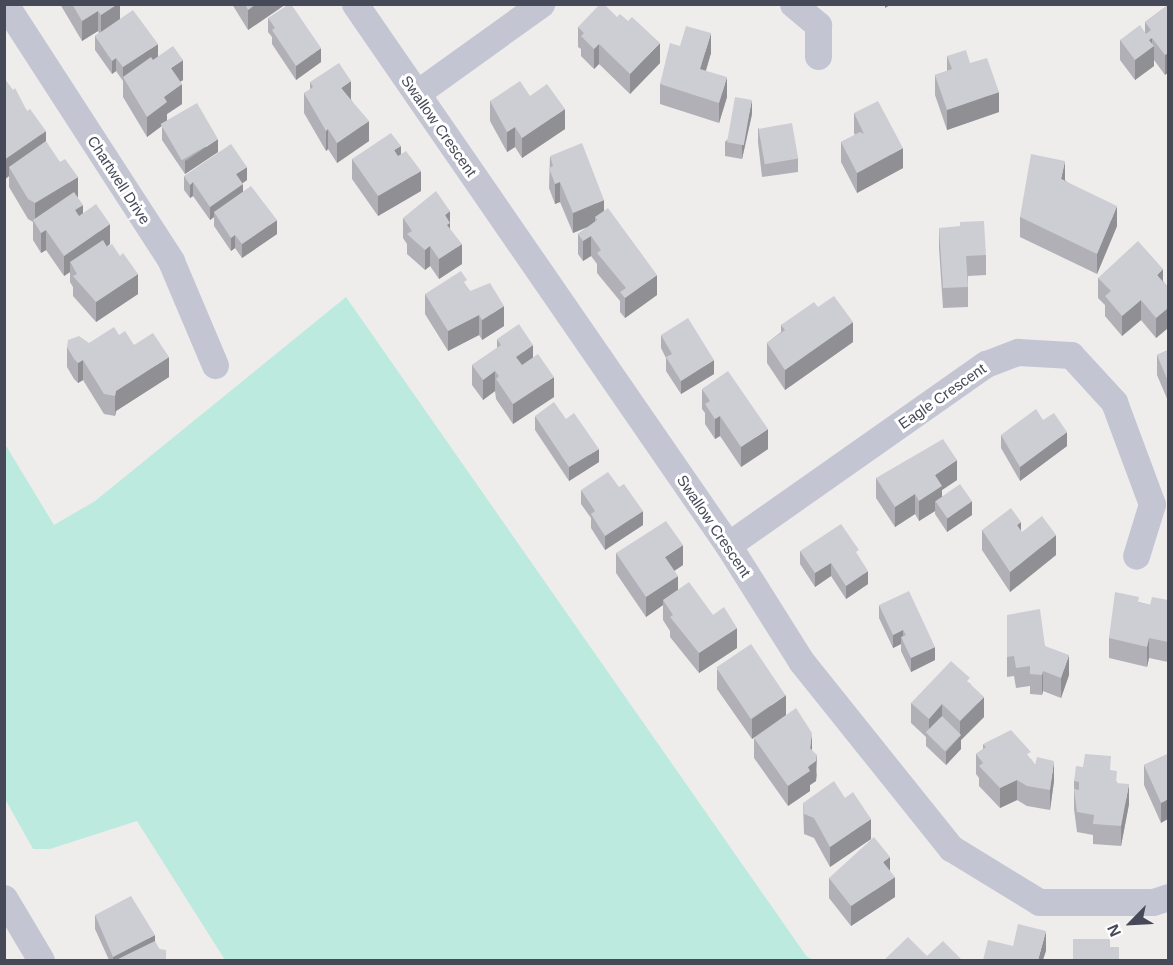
<!DOCTYPE html>
<html>
<head>
<meta charset="utf-8">
<style>
	body { margin:0 }
	#map { position:relative; width:1173px; height:965px; overflow:hidden; background:#efedec; font-family:Arial,sans-serif }
	div>[style] { position:absolute }
	.green>* { inset:0; background:#bceadf }
	.minor>* { height:27px; margin:-13.5px; padding:0 13.5px; transform-origin:13.5px; border-radius:13.5px; background:#c3c6d2 }
	.wall>* { inset:0; background:#b0b0b6 }
	.shaded-wall>* { inset:0; background:#909094 }
	.building>* { inset:0; background:#cdcdd4; transform-origin:0 0 }
	span { translate:-50% -50%; white-space:nowrap; text-align:center; line-height:1.15; -webkit-text-stroke:6px #fff; paint-order:stroke }
	.street-label { font-size:15px; color:#464958 }
	.frame { position:absolute; inset:0; border:6px solid #464958; pointer-events:none }
	.north { position:absolute; left:1101px; top:893px; width:60px; height:60px; -webkit-text-stroke:4px #fff; paint-order:stroke; rotate:246deg; font-size:16px; font-weight:700; line-height:24px; text-align:center; color:#464958 }
	.north::after { content:''; display:block; margin:auto; width:21px; height:27px; background:#464958; clip-path:polygon(50% 0,100% 100%,50% 72%,0 100%) }
</style>
</head>
<body>
<div id="map">
	<div class="green">
		<div style="clip-path:polygon(346px 297px,807px 957px,815px 960px,225px 960px,137px 821px,50px 849px,33px 849px,5px 799px,5px 444px,54px 525px,95px 501px)"></div>
	</div>
	<div class="minor">
		<div style="left:5px;top:4px;width:306px;rotate:57.1deg"></div>
		<div style="left:171px;top:261px;width:113px;rotate:67.1deg"></div>
		<div style="left:355px;top:4px;width:657px;rotate:55.42deg"></div>
		<div style="left:728px;top:545px;width:137px;rotate:57.8deg"></div>
		<div style="left:801px;top:661px;width:240px;rotate:51.3deg"></div>
		<div style="left:951px;top:848px;width:103px;rotate:31.5deg"></div>
		<div style="left:1039px;top:902px;width:114px"></div>
		<div style="left:1153px;top:902px;width:16px;rotate:-18deg"></div>
		<div style="left:793px;top:4px;width:33px;rotate:40deg"></div>
		<div style="left:818px;top:25px;width:31px;rotate:90deg"></div>
		<div style="left:417px;top:93px;width:153px;rotate:-35.7deg"></div>
		<div style="left:728px;top:545px;width:315px;rotate:-35.1deg"></div>
		<div style="left:986px;top:364px;width:34px;rotate:-21deg"></div>
		<div style="left:1018px;top:352px;width:53px;rotate:3.2deg"></div>
		<div style="left:1071px;top:355px;width:64px;rotate:47.5deg"></div>
		<div style="left:1114px;top:402px;width:109px;rotate:69.6deg"></div>
		<div style="left:1152px;top:504px;width:54px;rotate:107.1deg"></div>
		<div style="left:4px;top:898px;width:72px;rotate:59.2deg"></div>
	</div>
	<div class="wall">
		<div style="clip-path:polygon(60px 4px,120px 4px,120px 19px,158px 57px,183px 80px,180px 82px,182px 104px,167px 114px,167px 122px,147px 137px,123px 97px,123px 81px,116px 71px,112px 74px,95px 50px,95px 36px,99px 33px,98px 31px,82px 41px)"></div>
		<div style="clip-path:polygon(232px 4px,286px 4px,248px 30px)"></div>
		<div style="clip-path:polygon(1168px 5px,1165px 75px,1154px 60px,1154px 66px,1135px 80px,1120px 60px,1120px 40px,1145px 33px,1145px 22px)"></div>
		<div style="clip-path:polygon(268px 18px,321px 62px,296px 80px,272px 44px,272px 37px,268px 32px)"></div>
		<div style="clip-path:polygon(578px 27px,660px 63px,630px 94px,599px 64px,594px 69px,581px 56px,581px 49px,578px 47px)"></div>
		<div style="clip-path:polygon(680px 46px,711px 53px,706px 71px,727px 97px,719px 123px,660px 104px,660px 84px)"></div>
		<div style="clip-path:polygon(947px 56px,970px 63px,999px 112px,947px 130px,935px 95px,935px 75px,947px 71px)"></div>
		<div style="clip-path:polygon(4px 78px,27px 111px,46px 142px,77px 197px,83px 213px,110px 244px,107px 247px,138px 294px,96px 322px,73px 296px,73px 287px,70px 282px,70px 272px,64px 276px,46px 250px,41px 253px,33px 240px,33px 222px,28px 219px,9px 187px,9px 176px,4px 180px)"></div>
		<div style="clip-path:polygon(310px 82px,351px 99px,369px 141px,337px 163px,328px 149px,326px 151px,304px 113px,304px 93px,310px 90px)"></div>
		<div style="clip-path:polygon(530px 96px,565px 129px,522px 158px,515px 147px,507px 152px,490px 121px,490px 101px)"></div>
		<div style="clip-path:polygon(854px 113px,903px 168px,857px 193px,841px 162px,841px 142px,855px 135px,854px 133px)"></div>
		<div style="clip-path:polygon(752px 114px,742px 159px,725px 156px,725px 142px)"></div>
		<div style="clip-path:polygon(162px 127px,218px 152px,185px 174px,162px 140px)"></div>
		<div style="clip-path:polygon(758px 128px,798px 158px,798px 172px,762px 177px,758px 142px)"></div>
		<div style="clip-path:polygon(401px 154px,421px 191px,378px 216px,352px 179px,352px 159px)"></div>
		<div style="clip-path:polygon(550px 156px,604px 211px,657px 295px,625px 318px,620px 312px,620px 301px,597px 273px,597px 264px,591px 256px,583px 261px,578px 254px,578px 234px,589px 226px,573px 233px,560px 202px,555px 204px,549px 188px)"></div>
		<div style="clip-path:polygon(184px 176px,247px 180px,242px 183px,243px 192px,277px 234px,242px 258px,235px 248px,231px 251px,214px 226px,214px 217px,210px 220px,193px 196px,190px 198px,184px 190px)"></div>
		<div style="clip-path:polygon(1065px 180px,1117px 226px,1097px 274px,1020px 237px,1020px 217px)"></div>
		<div style="clip-path:polygon(403px 218px,450px 229px,462px 264px,439px 279px,430px 266px,425px 270px,407px 254px,407px 244px,403px 238px)"></div>
		<div style="clip-path:polygon(939px 228px,986px 255px,986px 275px,968px 276px,968px 307px,943px 308px,939px 248px)"></div>
		<div style="clip-path:polygon(1098px 278px,1163px 281px,1168px 287px,1168px 328px,1156px 338px,1141px 320px,1122px 336px,1105px 316px,1105px 305px,1098px 298px)"></div>
		<div style="clip-path:polygon(467px 287px,470px 291px,504px 326px,482px 340px,479px 335px,448px 351px,425px 314px,425px 294px)"></div>
		<div style="clip-path:polygon(818px 307px,853px 342px,785px 390px,767px 363px,767px 343px,781px 332px,781px 325px)"></div>
		<div style="clip-path:polygon(119px 335px,134px 345px,169px 377px,116px 411px,115px 416px,104px 414px,83px 380px,78px 383px,74px 379px,67px 367px,67px 347px,89px 343px)"></div>
		<div style="clip-path:polygon(661px 335px,714px 374px,681px 394px,666px 371px,666px 358px,661px 348px)"></div>
		<div style="clip-path:polygon(497px 339px,533px 357px,554px 397px,513px 424px,496px 399px,495px 391px,483px 400px,472px 385px,472px 365px,497px 348px)"></div>
		<div style="clip-path:polygon(1168px 350px,1168px 401px,1157px 375px,1157px 355px)"></div>
		<div style="clip-path:polygon(702px 389px,768px 449px,741px 467px,720px 436px,715px 439px,705px 424px,705px 413px,702px 409px)"></div>
		<div style="clip-path:polygon(535px 416px,599px 462px,569px 481px,535px 430px)"></div>
		<div style="clip-path:polygon(1043px 420px,1067px 446px,1020px 481px,1001px 448px,1001px 435px)"></div>
		<div style="clip-path:polygon(876px 478px,957px 480px,942px 490px,942px 496px,972px 515px,947px 532px,935px 514px,935px 511px,919px 521px,915px 514px,895px 527px,876px 498px)"></div>
		<div style="clip-path:polygon(581px 490px,643px 525px,605px 550px,591px 528px,591px 518px,581px 504px)"></div>
		<div style="clip-path:polygon(982px 530px,1021px 531px,1056px 555px,1010px 592px,982px 550px)"></div>
		<div style="clip-path:polygon(800px 551px,859px 557px,868px 584px,846px 599px,831px 576px,815px 587px,800px 564px)"></div>
		<div style="clip-path:polygon(616px 553px,683px 565px,674px 571px,678px 590px,713px 615px,737px 648px,699px 673px,670px 637px,670px 631px,663px 620px,663px 605px,646px 617px,616px 573px)"></div>
		<div style="clip-path:polygon(1168px 600px,1168px 662px,1149px 658px,1147px 667px,1109px 658px,1109px 638px,1139px 602px,1150px 605px)"></div>
		<div style="clip-path:polygon(879px 605px,935px 660px,911px 672px,901px 651px,901px 644px,893px 648px,879px 618px)"></div>
		<div style="clip-path:polygon(1007px 615px,1045px 646px,1069px 675px,1061px 698px,1043px 691px,1042px 695px,1030px 694px,1030px 686px,1016px 688px,1014px 676px,1007px 677px)"></div>
		<div style="clip-path:polygon(717px 669px,786px 715px,812px 750px,817px 775px,816px 781px,810px 785px,810px 791px,788px 806px,754px 758px,754px 738px,774px 723px,752px 739px,717px 689px)"></div>
		<div style="clip-path:polygon(970px 683px,984px 717px,961px 740px,961px 749px,946px 765px,926px 746px,926px 737px,911px 723px,911px 703px)"></div>
		<div style="clip-path:polygon(983px 744px,1031px 759px,1035px 765px,1054px 781px,1050px 810px,1027px 806px,1017px 800px,1000px 808px,979px 786px,979px 778px,976px 774px,976px 754px,983px 749px)"></div>
		<div style="clip-path:polygon(1168px 754px,1161px 823px,1144px 785px,1144px 765px)"></div>
		<div style="clip-path:polygon(1111px 770px,1117px 783px,1129px 804px,1121px 846px,1093px 844px,1093px 835px,1077px 832px,1074px 809px,1074px 781px)"></div>
		<div style="clip-path:polygon(845px 798px,871px 839px,830px 867px,814px 838px,804px 834px,803px 803px)"></div>
		<div style="clip-path:polygon(829px 878px,895px 897px,851px 926px,829px 898px)"></div>
		<div style="clip-path:polygon(95px 915px,155px 942px,166px 960px,109px 960px,95px 929px)"></div>
	</div>
	<div class="shaded-wall">
		<div style="clip-path:polygon(113px 4px,120px 4px,120px 23px,101px 35px,101px 15px)"></div>
		<div style="clip-path:polygon(256px 4px,286px 4px,248px 30px,248px 10px)"></div>
		<div style="clip-path:polygon(885px 4px,892px 4px,885px 8px)"></div>
		<div style="clip-path:polygon(98px 11px,98px 31px,82px 41px,82px 21px)"></div>
		<div style="clip-path:polygon(711px 33px,711px 53px,700px 89px,700px 69px)"></div>
		<div style="clip-path:polygon(1152px 38px,1152px 47px,1154px 46px,1154px 66px,1135px 80px,1135px 60px,1149px 40px)"></div>
		<div style="clip-path:polygon(660px 43px,660px 63px,630px 94px,630px 74px)"></div>
		<div style="clip-path:polygon(158px 44px,158px 57px,123px 77px,123px 81px,123px 67px)"></div>
		<div style="clip-path:polygon(599px 44px,599px 64px,594px 69px,594px 49px)"></div>
		<div style="clip-path:polygon(321px 48px,321px 62px,296px 80px,296px 66px)"></div>
		<div style="clip-path:polygon(1168px 53px,1168px 73px,1165px 75px,1165px 55px)"></div>
		<div style="clip-path:polygon(116px 58px,116px 71px,112px 74px,112px 61px)"></div>
		<div style="clip-path:polygon(183px 60px,183px 80px,171px 88px,171px 68px)"></div>
		<div style="clip-path:polygon(727px 77px,727px 97px,719px 123px,719px 103px)"></div>
		<div style="clip-path:polygon(351px 81px,351px 101px,341px 88px)"></div>
		<div style="clip-path:polygon(182px 84px,182px 104px,167px 114px,167px 122px,147px 137px,147px 117px,164px 97px)"></div>
		<div style="clip-path:polygon(999px 92px,999px 112px,947px 130px,947px 110px)"></div>
		<div style="clip-path:polygon(752px 100px,752px 114px,742px 159px,742px 145px)"></div>
		<div style="clip-path:polygon(565px 109px,565px 129px,522px 158px,522px 138px)"></div>
		<div style="clip-path:polygon(369px 121px,369px 141px,337px 163px,337px 143px)"></div>
		<div style="clip-path:polygon(515px 127px,515px 147px,507px 152px,507px 132px)"></div>
		<div style="clip-path:polygon(328px 129px,328px 149px,326px 151px,326px 131px)"></div>
		<div style="clip-path:polygon(46px 131px,46px 151px,9px 167px,9px 176px,4px 180px,4px 160px)"></div>
		<div style="clip-path:polygon(218px 139px,218px 152px,185px 174px,185px 161px)"></div>
		<div style="clip-path:polygon(401px 146px,401px 166px,394px 150px)"></div>
		<div style="clip-path:polygon(903px 148px,903px 168px,857px 193px,857px 173px)"></div>
		<div style="clip-path:polygon(1065px 161px,1065px 181px,1061px 179px)"></div>
		<div style="clip-path:polygon(247px 167px,247px 180px,236px 188px,236px 174px)"></div>
		<div style="clip-path:polygon(421px 171px,421px 191px,378px 216px,378px 196px)"></div>
		<div style="clip-path:polygon(78px 177px,78px 197px,35px 223px,35px 203px)"></div>
		<div style="clip-path:polygon(193px 182px,193px 196px,190px 198px,190px 185px)"></div>
		<div style="clip-path:polygon(560px 182px,560px 202px,555px 204px,555px 184px)"></div>
		<div style="clip-path:polygon(243px 184px,243px 198px,214px 212px,214px 217px,210px 220px,210px 207px)"></div>
		<div style="clip-path:polygon(604px 200px,604px 220px,597px 220px,595px 217px,595px 224px,573px 233px,573px 213px)"></div>
		<div style="clip-path:polygon(83px 205px,83px 225px,75px 210px)"></div>
		<div style="clip-path:polygon(1117px 206px,1117px 226px,1097px 274px,1097px 254px)"></div>
		<div style="clip-path:polygon(450px 211px,450px 243px,445px 215px)"></div>
		<div style="clip-path:polygon(277px 220px,277px 234px,242px 258px,242px 244px)"></div>
		<div style="clip-path:polygon(110px 224px,110px 244px,74px 269px,70px 262px,70px 272px,64px 276px,64px 256px)"></div>
		<div style="clip-path:polygon(46px 230px,46px 250px,41px 253px,41px 233px)"></div>
		<div style="clip-path:polygon(235px 235px,235px 248px,231px 251px,231px 238px)"></div>
		<div style="clip-path:polygon(591px 236px,591px 256px,583px 261px,583px 241px)"></div>
		<div style="clip-path:polygon(462px 244px,462px 264px,439px 279px,439px 259px)"></div>
		<div style="clip-path:polygon(430px 246px,430px 266px,425px 270px,425px 250px)"></div>
		<div style="clip-path:polygon(1163px 269px,1163px 289px,1157px 275px)"></div>
		<div style="clip-path:polygon(138px 274px,138px 294px,96px 322px,96px 302px)"></div>
		<div style="clip-path:polygon(657px 275px,657px 295px,625px 318px,625px 298px)"></div>
		<div style="clip-path:polygon(1141px 300px,1141px 320px,1122px 336px,1122px 316px)"></div>
		<div style="clip-path:polygon(504px 306px,504px 326px,482px 340px,482px 320px)"></div>
		<div style="clip-path:polygon(1168px 308px,1168px 328px,1156px 338px,1156px 318px)"></div>
		<div style="clip-path:polygon(479px 315px,479px 335px,448px 351px,448px 331px)"></div>
		<div style="clip-path:polygon(853px 322px,853px 342px,785px 390px,785px 370px)"></div>
		<div style="clip-path:polygon(533px 345px,533px 365px,516px 377px,516px 357px)"></div>
		<div style="clip-path:polygon(169px 357px,169px 377px,116px 411px,115px 416px,115px 396px,116px 391px)"></div>
		<div style="clip-path:polygon(83px 360px,83px 380px,78px 383px,78px 363px)"></div>
		<div style="clip-path:polygon(714px 360px,714px 374px,681px 394px,681px 381px)"></div>
		<div style="clip-path:polygon(495px 371px,495px 391px,483px 400px,483px 380px)"></div>
		<div style="clip-path:polygon(554px 377px,554px 397px,513px 424px,513px 404px)"></div>
		<div style="clip-path:polygon(720px 416px,720px 436px,715px 439px,715px 419px)"></div>
		<div style="clip-path:polygon(768px 429px,768px 449px,741px 467px,741px 447px)"></div>
		<div style="clip-path:polygon(1067px 432px,1067px 446px,1020px 481px,1020px 467px)"></div>
		<div style="clip-path:polygon(599px 449px,599px 462px,569px 481px,569px 467px)"></div>
		<div style="clip-path:polygon(957px 460px,957px 480px,942px 490px,942px 506px,935px 501px,935px 511px,919px 521px,919px 501px,935px 475px)"></div>
		<div style="clip-path:polygon(915px 494px,915px 514px,895px 527px,895px 507px)"></div>
		<div style="clip-path:polygon(972px 501px,972px 515px,947px 532px,947px 518px)"></div>
		<div style="clip-path:polygon(643px 511px,643px 525px,605px 550px,605px 536px)"></div>
		<div style="clip-path:polygon(1021px 522px,1021px 542px,1017px 525px)"></div>
		<div style="clip-path:polygon(1056px 535px,1056px 555px,1010px 592px,1010px 572px)"></div>
		<div style="clip-path:polygon(683px 545px,683px 565px,665px 577px,665px 557px)"></div>
		<div style="clip-path:polygon(831px 563px,831px 576px,815px 587px,815px 573px)"></div>
		<div style="clip-path:polygon(868px 571px,868px 584px,846px 599px,846px 586px)"></div>
		<div style="clip-path:polygon(678px 576px,678px 596px,663px 600px,663px 605px,646px 617px,646px 597px)"></div>
		<div style="clip-path:polygon(737px 628px,737px 648px,699px 673px,699px 653px)"></div>
		<div style="clip-path:polygon(903px 630px,903px 641px,901px 637px,901px 644px,893px 648px,893px 635px)"></div>
		<div style="clip-path:polygon(1149px 638px,1149px 658px,1147px 667px,1147px 647px)"></div>
		<div style="clip-path:polygon(935px 647px,935px 660px,911px 672px,911px 658px)"></div>
		<div style="clip-path:polygon(1069px 655px,1069px 675px,1061px 698px,1061px 678px)"></div>
		<div style="clip-path:polygon(1043px 671px,1043px 691px,1042px 695px,1042px 675px)"></div>
		<div style="clip-path:polygon(786px 695px,786px 715px,752px 739px,752px 719px)"></div>
		<div style="clip-path:polygon(984px 697px,984px 717px,961px 740px,961px 749px,946px 765px,946px 752px,960px 736px,960px 721px)"></div>
		<div style="clip-path:polygon(942px 704px,942px 724px,929px 735px,929px 719px)"></div>
		<div style="clip-path:polygon(812px 733px,812px 753px,817px 755px,816px 781px,810px 785px,810px 791px,788px 806px,788px 786px,810px 748px)"></div>
		<div style="clip-path:polygon(1054px 761px,1054px 781px,1050px 810px,1050px 790px)"></div>
		<div style="clip-path:polygon(1017px 780px,1017px 800px,1000px 808px,1000px 788px)"></div>
		<div style="clip-path:polygon(1129px 784px,1129px 804px,1121px 846px,1121px 826px)"></div>
		<div style="clip-path:polygon(1168px 799px,1168px 819px,1161px 823px,1161px 803px)"></div>
		<div style="clip-path:polygon(871px 819px,871px 839px,830px 867px,830px 847px)"></div>
		<div style="clip-path:polygon(890px 857px,890px 877px,883px 862px)"></div>
		<div style="clip-path:polygon(895px 877px,895px 897px,851px 926px,851px 906px)"></div>
		<div style="clip-path:polygon(1046px 931px,1046px 951px,1043px 960px,1038px 960px)"></div>
		<div style="clip-path:polygon(155px 935px,155px 949px,133px 960px,113px 960px,113px 957px)"></div>
	</div>
	<div class="building">
		<div style="clip-path:polygon(72px 4px,118px 4px,101px 15px,98px 11px,82px 21px)"></div>
		<div style="clip-path:polygon(245px 4px,256px 4px,248px 10px)"></div>
		<div style="clip-path:polygon(289px 4px,291px 4px,321px 48px,296px 66px,272px 30px,275px 28px,268px 18px)"></div>
		<div style="clip-path:polygon(600px 4px,604px 4px,617px 17px,620px 14px,628px 21px,632px 17px,660px 43px,630px 74px,599px 44px,594px 49px,581px 36px,584px 33px,578px 27px)"></div>
		<div style="clip-path:polygon(1168px 5px,1168px 53px,1165px 55px,1152px 38px,1149px 40px,1154px 46px,1135px 60px,1120px 40px,1140px 25px,1146px 34px,1151px 30px,1145px 22px)"></div>
		<div style="clip-path:polygon(133px 10px,158px 44px,123px 67px,116px 58px,112px 61px,95px 36px)"></div>
		<div style="clip-path:polygon(686px 26px,711px 33px,700px 69px,727px 77px,719px 103px,660px 84px,670px 43px,680px 46px)"></div>
		<div style="clip-path:polygon(173px 46px,183px 60px,171px 68px,182px 84px,164px 97px,167px 102px,147px 117px,123px 77px,151px 57px,153px 60px)"></div>
		<div style="clip-path:polygon(966px 50px,970px 63px,987px 58px,999px 92px,947px 110px,935px 75px,952px 69px,947px 56px)"></div>
		<div style="clip-path:polygon(339px 63px,351px 81px,341px 88px,369px 121px,337px 143px,328px 129px,326px 131px,304px 93px,313px 87px,310px 82px)"></div>
		<div style="clip-path:polygon(4px 78px,13px 90px,15px 88px,27px 111px,30px 109px,46px 131px,4px 160px)"></div>
		<div style="clip-path:polygon(520px 81px,530px 96px,547px 84px,565px 109px,522px 138px,515px 127px,507px 132px,490px 101px)"></div>
		<div style="left:735px;top:97px;width:17px;height:46px;rotate:10deg"></div>
		<div style="clip-path:polygon(878px 101px,903px 148px,857px 173px,841px 142px,860px 132px,864px 134px,854px 113px)"></div>
		<div style="left:197px;top:103px;width:42px;height:42px;rotate:60deg"></div>
		<div style="left:792px;top:123px;width:36px;height:34px;rotate:80deg"></div>
		<div style="clip-path:polygon(391px 133px,401px 146px,394px 150px,398px 156px,406px 151px,421px 171px,378px 196px,352px 159px)"></div>
		<div style="clip-path:polygon(46px 141px,60px 162px,65px 159px,78px 177px,35px 203px,28px 199px,9px 167px)"></div>
		<div style="clip-path:polygon(582px 143px,604px 200px,573px 213px,560px 182px,555px 184px,549px 168px,553px 166px,550px 156px)"></div>
		<div style="clip-path:polygon(231px 144px,247px 167px,236px 174px,243px 184px,210px 207px,193px 182px,190px 185px,184px 176px)"></div>
		<div style="clip-path:polygon(1031px 154px,1065px 161px,1061px 179px,1117px 206px,1097px 254px,1020px 217px)"></div>
		<div style="clip-path:polygon(251px 186px,277px 220px,242px 244px,235px 235px,231px 238px,214px 212px)"></div>
		<div style="clip-path:polygon(436px 191px,450px 211px,445px 215px,450px 223px,447px 225px,462px 244px,439px 259px,430px 246px,425px 250px,407px 234px,412px 231px,403px 218px)"></div>
		<div style="clip-path:polygon(74px 192px,83px 205px,75px 210px,79px 216px,96px 204px,110px 224px,64px 256px,46px 230px,41px 233px,33px 220px)"></div>
		<div style="clip-path:polygon(608px 208px,657px 275px,625px 298px,620px 292px,626px 288px,597px 253px,601px 250px,591px 236px,583px 241px,578px 234px,597px 220px,595px 217px)"></div>
		<div style="clip-path:polygon(984px 221px,986px 255px,966px 256px,968px 287px,943px 288px,939px 228px,960px 226px,960px 222px)"></div>
		<div style="clip-path:polygon(103px 240px,107px 247px,112px 244px,120px 256px,123px 253px,138px 274px,96px 302px,73px 276px,77px 274px,70px 262px)"></div>
		<div style="clip-path:polygon(1138px 241px,1163px 269px,1157px 275px,1168px 287px,1168px 308px,1156px 318px,1141px 300px,1122px 316px,1105px 296px,1111px 291px,1098px 278px)"></div>
		<div style="clip-path:polygon(461px 271px,467px 280px,464px 282px,470px 291px,490px 283px,504px 306px,482px 320px,479px 315px,448px 331px,425px 294px)"></div>
		<div style="clip-path:polygon(834px 296px,853px 322px,785px 370px,767px 343px,785px 330px,781px 325px,814px 302px,818px 307px)"></div>
		<div style="clip-path:polygon(688px 318px,714px 360px,681px 381px,666px 357px,672px 354px,661px 335px)"></div>
		<div style="clip-path:polygon(519px 324px,533px 345px,516px 357px,522px 365px,538px 354px,554px 377px,513px 404px,496px 379px,499px 376px,495px 371px,483px 380px,472px 365px,501px 345px,497px 339px)"></div>
		<div style="clip-path:polygon(114px 327px,119px 335px,125px 331px,134px 345px,153px 333px,169px 357px,116px 391px,115px 396px,104px 394px,83px 360px,78px 363px,74px 359px,67px 347px,68px 340px,79px 336px,89px 343px)"></div>
		<div style="clip-path:polygon(1168px 350px,1168px 381px,1157px 355px)"></div>
		<div style="clip-path:polygon(728px 371px,768px 429px,741px 447px,720px 416px,715px 419px,705px 404px,710px 401px,702px 389px)"></div>
		<div style="clip-path:polygon(554px 402px,566px 419px,574px 413px,599px 449px,569px 467px,535px 416px)"></div>
		<div style="clip-path:polygon(1036px 409px,1043px 420px,1054px 413px,1067px 432px,1020px 467px,1001px 435px)"></div>
		<div style="clip-path:polygon(943px 439px,957px 460px,935px 475px,942px 486px,919px 501px,915px 494px,895px 507px,876px 478px)"></div>
		<div style="clip-path:polygon(608px 472px,619px 487px,624px 484px,643px 511px,605px 536px,591px 514px,595px 511px,581px 490px)"></div>
		<div style="left:960px;top:484px;width:21px;height:30px;rotate:55deg"></div>
		<div style="clip-path:polygon(1011px 508px,1021px 522px,1017px 525px,1022px 532px,1042px 516px,1056px 535px,1010px 572px,982px 530px)"></div>
		<div style="clip-path:polygon(666px 521px,683px 545px,665px 557px,678px 576px,646px 597px,616px 553px)"></div>
		<div style="clip-path:polygon(841px 524px,859px 550px,856px 552px,868px 571px,846px 586px,831px 563px,815px 573px,800px 551px)"></div>
		<div style="clip-path:polygon(689px 582px,713px 615px,724px 607px,737px 628px,699px 653px,670px 617px,673px 615px,663px 600px)"></div>
		<div style="clip-path:polygon(909px 591px,935px 647px,911px 658px,901px 637px,906px 635px,903px 630px,893px 635px,879px 605px)"></div>
		<div style="clip-path:polygon(1115px 592px,1139px 597px,1138px 602px,1150px 605px,1152px 597px,1168px 600px,1168px 642px,1149px 638px,1147px 647px,1109px 638px)"></div>
		<div style="clip-path:polygon(1040px 609px,1045px 646px,1069px 655px,1061px 678px,1043px 671px,1042px 675px,1030px 674px,1030px 666px,1016px 668px,1014px 656px,1007px 657px,1007px 615px)"></div>
		<div style="left:751px;top:644px;width:62px;height:42px;rotate:56deg"></div>
		<div style="clip-path:polygon(951px 661px,970px 678px,967px 681px,984px 697px,960px 721px,942px 704px,929px 719px,911px 703px)"></div>
		<div style="clip-path:polygon(796px 708px,812px 733px,810px 748px,817px 755px,816px 761px,808px 767px,810px 771px,788px 786px,754px 738px)"></div>
		<div style="left:942px;top:716px;width:27px;height:23px;rotate:45deg"></div>
		<div style="clip-path:polygon(1011px 730px,1031px 752px,1027px 754px,1035px 765px,1037px 757px,1054px 761px,1050px 790px,1027px 786px,1017px 780px,1000px 788px,979px 766px,983px 763px,976px 754px,986px 747px,983px 744px)"></div>
		<div style="clip-path:polygon(1085px 754px,1111px 756px,1110px 770px,1117px 771px,1116px 783px,1129px 784px,1121px 826px,1093px 824px,1094px 815px,1077px 812px,1074px 789px,1079px 790px,1079px 782px,1074px 781px,1076px 766px,1083px 767px)"></div>
		<div style="clip-path:polygon(1168px 754px,1168px 799px,1161px 803px,1144px 765px)"></div>
		<div style="clip-path:polygon(834px 781px,845px 798px,853px 792px,871px 819px,830px 847px,814px 818px,804px 814px,803px 803px)"></div>
		<div style="clip-path:polygon(874px 837px,890px 857px,883px 862px,895px 877px,851px 906px,829px 878px)"></div>
		<div style="clip-path:polygon(131px 896px,155px 935px,113px 957px,95px 915px)"></div>
		<div style="clip-path:polygon(1018px 924px,1046px 931px,1038px 960px,983px 960px,988px 940px,1013px 946px)"></div>
		<div style="clip-path:polygon(908px 937px,927px 956px,943px 941px,962px 960px,884px 960px)"></div>
		<div style="clip-path:polygon(1073px 939px,1110px 939px,1110px 947px,1119px 947px,1119px 960px,1073px 960px)"></div>
		<div style="clip-path:polygon(155px 941px,159px 949px,166px 950px,166px 960px,116px 960px)"></div>
	</div>
	<div class="street-label">
		<span style="left:439px;top:126px;rotate:55deg">Swallow Crescent</span>
		<span style="left:119px;top:180px;rotate:57deg">Chartwell Drive</span>
		<span style="left:942px;top:396px;rotate:-35deg">Eagle Crescent</span>
		<span style="left:714px;top:526px;rotate:56deg">Swallow Crescent</span>
	</div>
	<div class="frame"></div>
	<div class="north">N</div>
</div>
</body>
</html>
